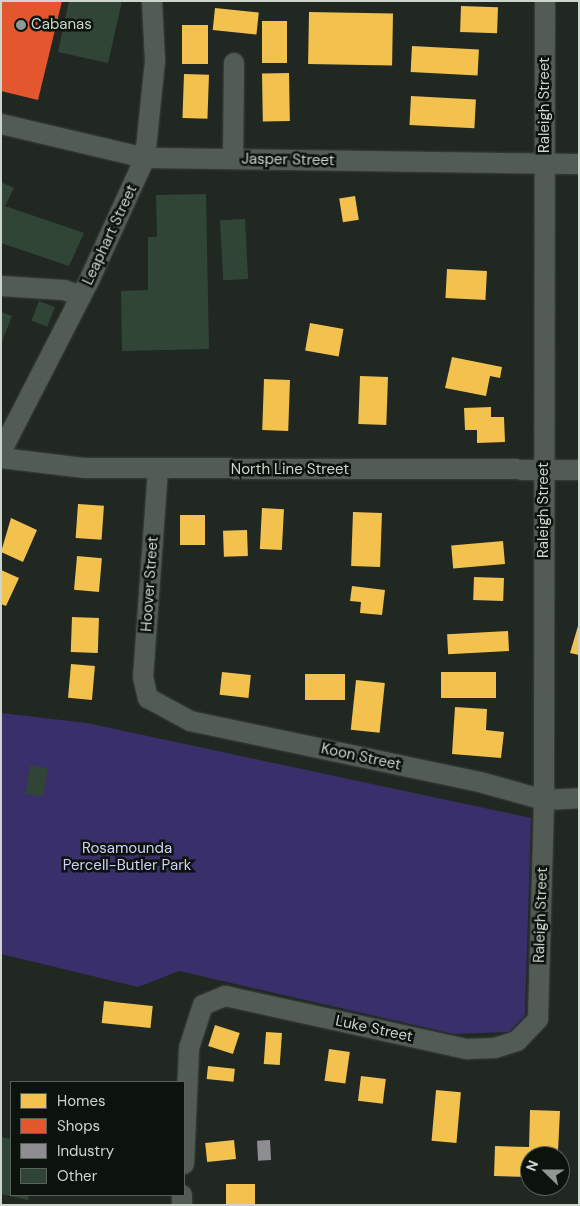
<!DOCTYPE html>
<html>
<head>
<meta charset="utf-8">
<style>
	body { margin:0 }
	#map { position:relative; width:580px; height:1206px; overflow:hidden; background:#202821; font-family:"DM Sans",sans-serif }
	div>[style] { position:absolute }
	.green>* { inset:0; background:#392f6b }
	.homes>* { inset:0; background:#f2c14e; transform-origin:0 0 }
	.shops>* { inset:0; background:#e4572e }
	.industry>* { inset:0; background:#8d8d92; transform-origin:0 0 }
	.building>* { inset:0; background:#314537; transform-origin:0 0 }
	.roads { filter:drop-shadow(0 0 1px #3c433d) drop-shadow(0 0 1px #3c433d) }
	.minor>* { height:20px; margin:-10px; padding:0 10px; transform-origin:10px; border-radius:10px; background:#525c54 }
	.dots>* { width:14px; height:14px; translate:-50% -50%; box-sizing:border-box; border:2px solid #0c130d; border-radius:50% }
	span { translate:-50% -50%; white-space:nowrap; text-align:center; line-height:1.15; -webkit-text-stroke:5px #0c130d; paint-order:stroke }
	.poi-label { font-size:15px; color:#ccd6cd }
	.left { translate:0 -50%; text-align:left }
	.street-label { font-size:15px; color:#ccd6cd }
	.park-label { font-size:15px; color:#d2cffb }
	.frame { position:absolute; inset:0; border:2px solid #ccd6cd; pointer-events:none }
	.legend { position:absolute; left:10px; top:1081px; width:175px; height:115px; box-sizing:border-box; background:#0c130d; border:1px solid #59615a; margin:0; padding:6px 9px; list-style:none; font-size:15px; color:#ccd6cd }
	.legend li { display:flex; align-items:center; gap:10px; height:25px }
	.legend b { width:25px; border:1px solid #59615a }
	.north { position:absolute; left:520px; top:1146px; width:50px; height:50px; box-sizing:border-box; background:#0c130d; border:1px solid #59615a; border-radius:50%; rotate:292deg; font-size:14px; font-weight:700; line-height:20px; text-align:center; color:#ccd6cd }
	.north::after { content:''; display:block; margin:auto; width:18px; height:22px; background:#909991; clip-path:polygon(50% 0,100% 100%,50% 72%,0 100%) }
</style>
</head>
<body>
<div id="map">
	<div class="green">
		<div style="clip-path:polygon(1px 713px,87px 723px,531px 818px,525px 1015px,509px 1032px,454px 1034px,179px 971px,138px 987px,1px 954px)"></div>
	</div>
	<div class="homes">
		<div style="left:461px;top:6px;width:37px;height:26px;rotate:2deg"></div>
		<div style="left:215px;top:8px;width:44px;height:22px;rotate:6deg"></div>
		<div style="left:309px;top:12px;width:84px;height:52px;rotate:1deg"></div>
		<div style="left:262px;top:21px;width:25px;height:42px"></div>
		<div style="left:182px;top:25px;width:26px;height:39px"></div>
		<div style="left:412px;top:46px;width:67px;height:26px;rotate:3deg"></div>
		<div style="left:289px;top:73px;width:48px;height:27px;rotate:89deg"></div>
		<div style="left:184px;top:74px;width:25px;height:44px;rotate:2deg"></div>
		<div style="left:411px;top:96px;width:65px;height:29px;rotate:3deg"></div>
		<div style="left:355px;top:196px;width:24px;height:16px;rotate:81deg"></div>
		<div style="left:447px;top:269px;width:40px;height:29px;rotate:3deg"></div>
		<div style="left:310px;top:323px;width:34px;height:28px;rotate:10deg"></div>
		<div style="clip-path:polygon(452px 357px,502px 367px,500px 378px,490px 376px,486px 396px,445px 388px)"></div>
		<div style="left:360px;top:376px;width:28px;height:48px;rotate:2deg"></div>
		<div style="left:264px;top:379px;width:26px;height:51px;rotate:2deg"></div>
		<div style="clip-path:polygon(491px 407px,491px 417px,504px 417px,505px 442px,477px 443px,477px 430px,465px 430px,464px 408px)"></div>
		<div style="left:78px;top:504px;width:26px;height:34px;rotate:4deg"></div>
		<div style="left:262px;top:508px;width:22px;height:41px;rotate:3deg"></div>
		<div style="left:353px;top:512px;width:29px;height:54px;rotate:2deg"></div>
		<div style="left:180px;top:515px;width:25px;height:30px"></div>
		<div style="clip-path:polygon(11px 518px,37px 530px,23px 562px,1px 552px)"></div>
		<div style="left:247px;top:530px;width:26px;height:24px;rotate:88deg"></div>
		<div style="left:503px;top:541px;width:23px;height:52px;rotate:85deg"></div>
		<div style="left:77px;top:556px;width:25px;height:34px;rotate:5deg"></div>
		<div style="clip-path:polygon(1px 570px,19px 578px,6px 606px,1px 604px)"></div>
		<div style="left:474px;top:577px;width:30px;height:23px;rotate:2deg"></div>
		<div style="clip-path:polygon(352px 586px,385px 590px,382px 615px,360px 613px,361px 602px,350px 601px)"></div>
		<div style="left:72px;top:617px;width:27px;height:35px;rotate:2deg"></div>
		<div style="clip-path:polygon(578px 626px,579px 626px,579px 655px,570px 653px)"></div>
		<div style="left:508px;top:631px;width:20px;height:61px;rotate:87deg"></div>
		<div style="left:71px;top:664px;width:24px;height:34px;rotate:5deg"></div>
		<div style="left:222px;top:672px;width:29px;height:23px;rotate:6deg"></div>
		<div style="left:441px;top:672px;width:55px;height:26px"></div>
		<div style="left:305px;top:674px;width:40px;height:26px"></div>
		<div style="left:356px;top:680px;width:29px;height:50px;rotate:6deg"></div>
		<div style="clip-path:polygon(455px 707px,487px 709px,486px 730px,504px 732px,501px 758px,452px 754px)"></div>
		<div style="left:104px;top:1001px;width:49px;height:22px;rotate:6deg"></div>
		<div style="left:215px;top:1025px;width:26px;height:22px;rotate:18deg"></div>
		<div style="left:266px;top:1032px;width:16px;height:32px;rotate:4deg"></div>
		<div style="left:329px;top:1049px;width:21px;height:32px;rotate:8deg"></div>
		<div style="left:208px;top:1066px;width:27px;height:13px;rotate:6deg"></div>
		<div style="left:361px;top:1076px;width:25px;height:25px;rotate:7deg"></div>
		<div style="left:436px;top:1090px;width:25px;height:51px;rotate:5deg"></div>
		<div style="clip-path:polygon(530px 1110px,560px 1111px,558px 1151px,530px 1156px,530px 1177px,494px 1176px,495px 1146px,529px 1147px)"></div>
		<div style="left:234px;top:1140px;width:19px;height:29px;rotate:84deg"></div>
		<div style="left:226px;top:1184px;width:29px;height:21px"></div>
	</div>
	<div class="shops">
		<div style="clip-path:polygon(1px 1px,62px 1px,38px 100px,1px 91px)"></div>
	</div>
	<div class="industry">
		<div style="left:270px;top:1140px;width:20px;height:13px;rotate:87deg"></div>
	</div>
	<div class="building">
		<div style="clip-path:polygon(69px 1px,122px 1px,108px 63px,58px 52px)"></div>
		<div style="clip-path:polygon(1px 182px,14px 188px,5px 206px,84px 233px,69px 266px,1px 243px)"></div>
		<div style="clip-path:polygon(206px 194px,209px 349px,122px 351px,121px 291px,148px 290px,148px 237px,157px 237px,156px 195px)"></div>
		<div style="left:245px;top:219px;width:60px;height:25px;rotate:87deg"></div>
		<div style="left:39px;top:301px;width:17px;height:21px;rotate:21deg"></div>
		<div style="clip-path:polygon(1px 312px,12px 316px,1px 344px)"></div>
		<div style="left:30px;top:765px;width:18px;height:29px;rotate:9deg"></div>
		<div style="clip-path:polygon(1px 1137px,11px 1139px,11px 1195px,29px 1195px,28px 1200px,1px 1194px)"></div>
	</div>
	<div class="roads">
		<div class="minor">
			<div style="left:1px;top:124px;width:148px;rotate:13.3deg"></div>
			<div style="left:145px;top:158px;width:434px;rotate:0.8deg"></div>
			<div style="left:233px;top:159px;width:96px;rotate:-89.4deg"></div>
			<div style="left:1px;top:286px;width:63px;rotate:3.6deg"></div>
			<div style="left:64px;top:290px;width:18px;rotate:19deg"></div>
			<div style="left:1px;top:452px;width:190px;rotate:-62.8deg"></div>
			<div style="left:88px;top:283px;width:137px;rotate:-65.5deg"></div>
			<div style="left:145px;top:158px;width:98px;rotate:-84.1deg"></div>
			<div style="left:155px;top:61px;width:60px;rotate:-92.9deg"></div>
			<div style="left:1px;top:458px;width:85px;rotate:6.8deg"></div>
			<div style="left:85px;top:468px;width:494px;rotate:0.2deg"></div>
			<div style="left:158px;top:469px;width:209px;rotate:94.1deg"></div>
			<div style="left:143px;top:677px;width:22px;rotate:77deg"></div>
			<div style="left:148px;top:698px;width:48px;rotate:28.7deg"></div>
			<div style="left:190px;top:721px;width:296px;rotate:11.9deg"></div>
			<div style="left:480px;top:782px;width:66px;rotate:15.7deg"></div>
			<div style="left:544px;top:800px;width:35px;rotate:-3deg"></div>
			<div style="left:184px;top:1164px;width:116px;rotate:-87.5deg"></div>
			<div style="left:189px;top:1048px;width:45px;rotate:-72deg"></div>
			<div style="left:203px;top:1005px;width:24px;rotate:-22deg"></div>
			<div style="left:225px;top:996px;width:248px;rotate:12.4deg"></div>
			<div style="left:467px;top:1049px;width:28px;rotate:-2deg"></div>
			<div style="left:495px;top:1048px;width:23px;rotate:-18deg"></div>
			<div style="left:517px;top:1041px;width:30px;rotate:-46deg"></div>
			<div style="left:538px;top:1019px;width:219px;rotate:-88.4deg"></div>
			<div style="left:544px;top:800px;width:799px;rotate:-89.93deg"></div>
			<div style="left:182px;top:1205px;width:10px;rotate:-90deg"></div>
		</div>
	</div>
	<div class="dots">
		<div style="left:21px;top:25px;background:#909991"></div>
	</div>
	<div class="poi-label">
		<span class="left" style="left:31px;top:25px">Cabanas</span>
	</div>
	<div class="street-label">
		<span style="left:545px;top:105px;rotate:-90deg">Raleigh Street</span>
		<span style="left:288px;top:160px;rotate:1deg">Jasper Street</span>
		<span style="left:110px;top:235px;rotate:-65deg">Leaphart Street</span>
		<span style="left:290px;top:470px">North Line Street</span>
		<span style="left:544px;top:510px;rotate:-90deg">Raleigh Street</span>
		<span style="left:150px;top:584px;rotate:-86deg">Hoover Street</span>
		<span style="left:361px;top:757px;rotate:12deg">Koon Street</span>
		<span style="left:541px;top:915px;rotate:-88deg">Raleigh Street</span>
		<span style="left:374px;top:1029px;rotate:12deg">Luke Street</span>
	</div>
	<div class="park-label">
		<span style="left:127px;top:857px">Rosamounda<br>Percell-Butler Park</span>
	</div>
	<div class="frame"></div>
	<ul class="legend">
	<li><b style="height:14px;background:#f2c14e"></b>Homes</li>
	<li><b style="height:14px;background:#e4572e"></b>Shops</li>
	<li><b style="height:14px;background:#8d8d92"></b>Industry</li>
	<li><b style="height:14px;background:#314537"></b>Other</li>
	</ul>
	<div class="north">N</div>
</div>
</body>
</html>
